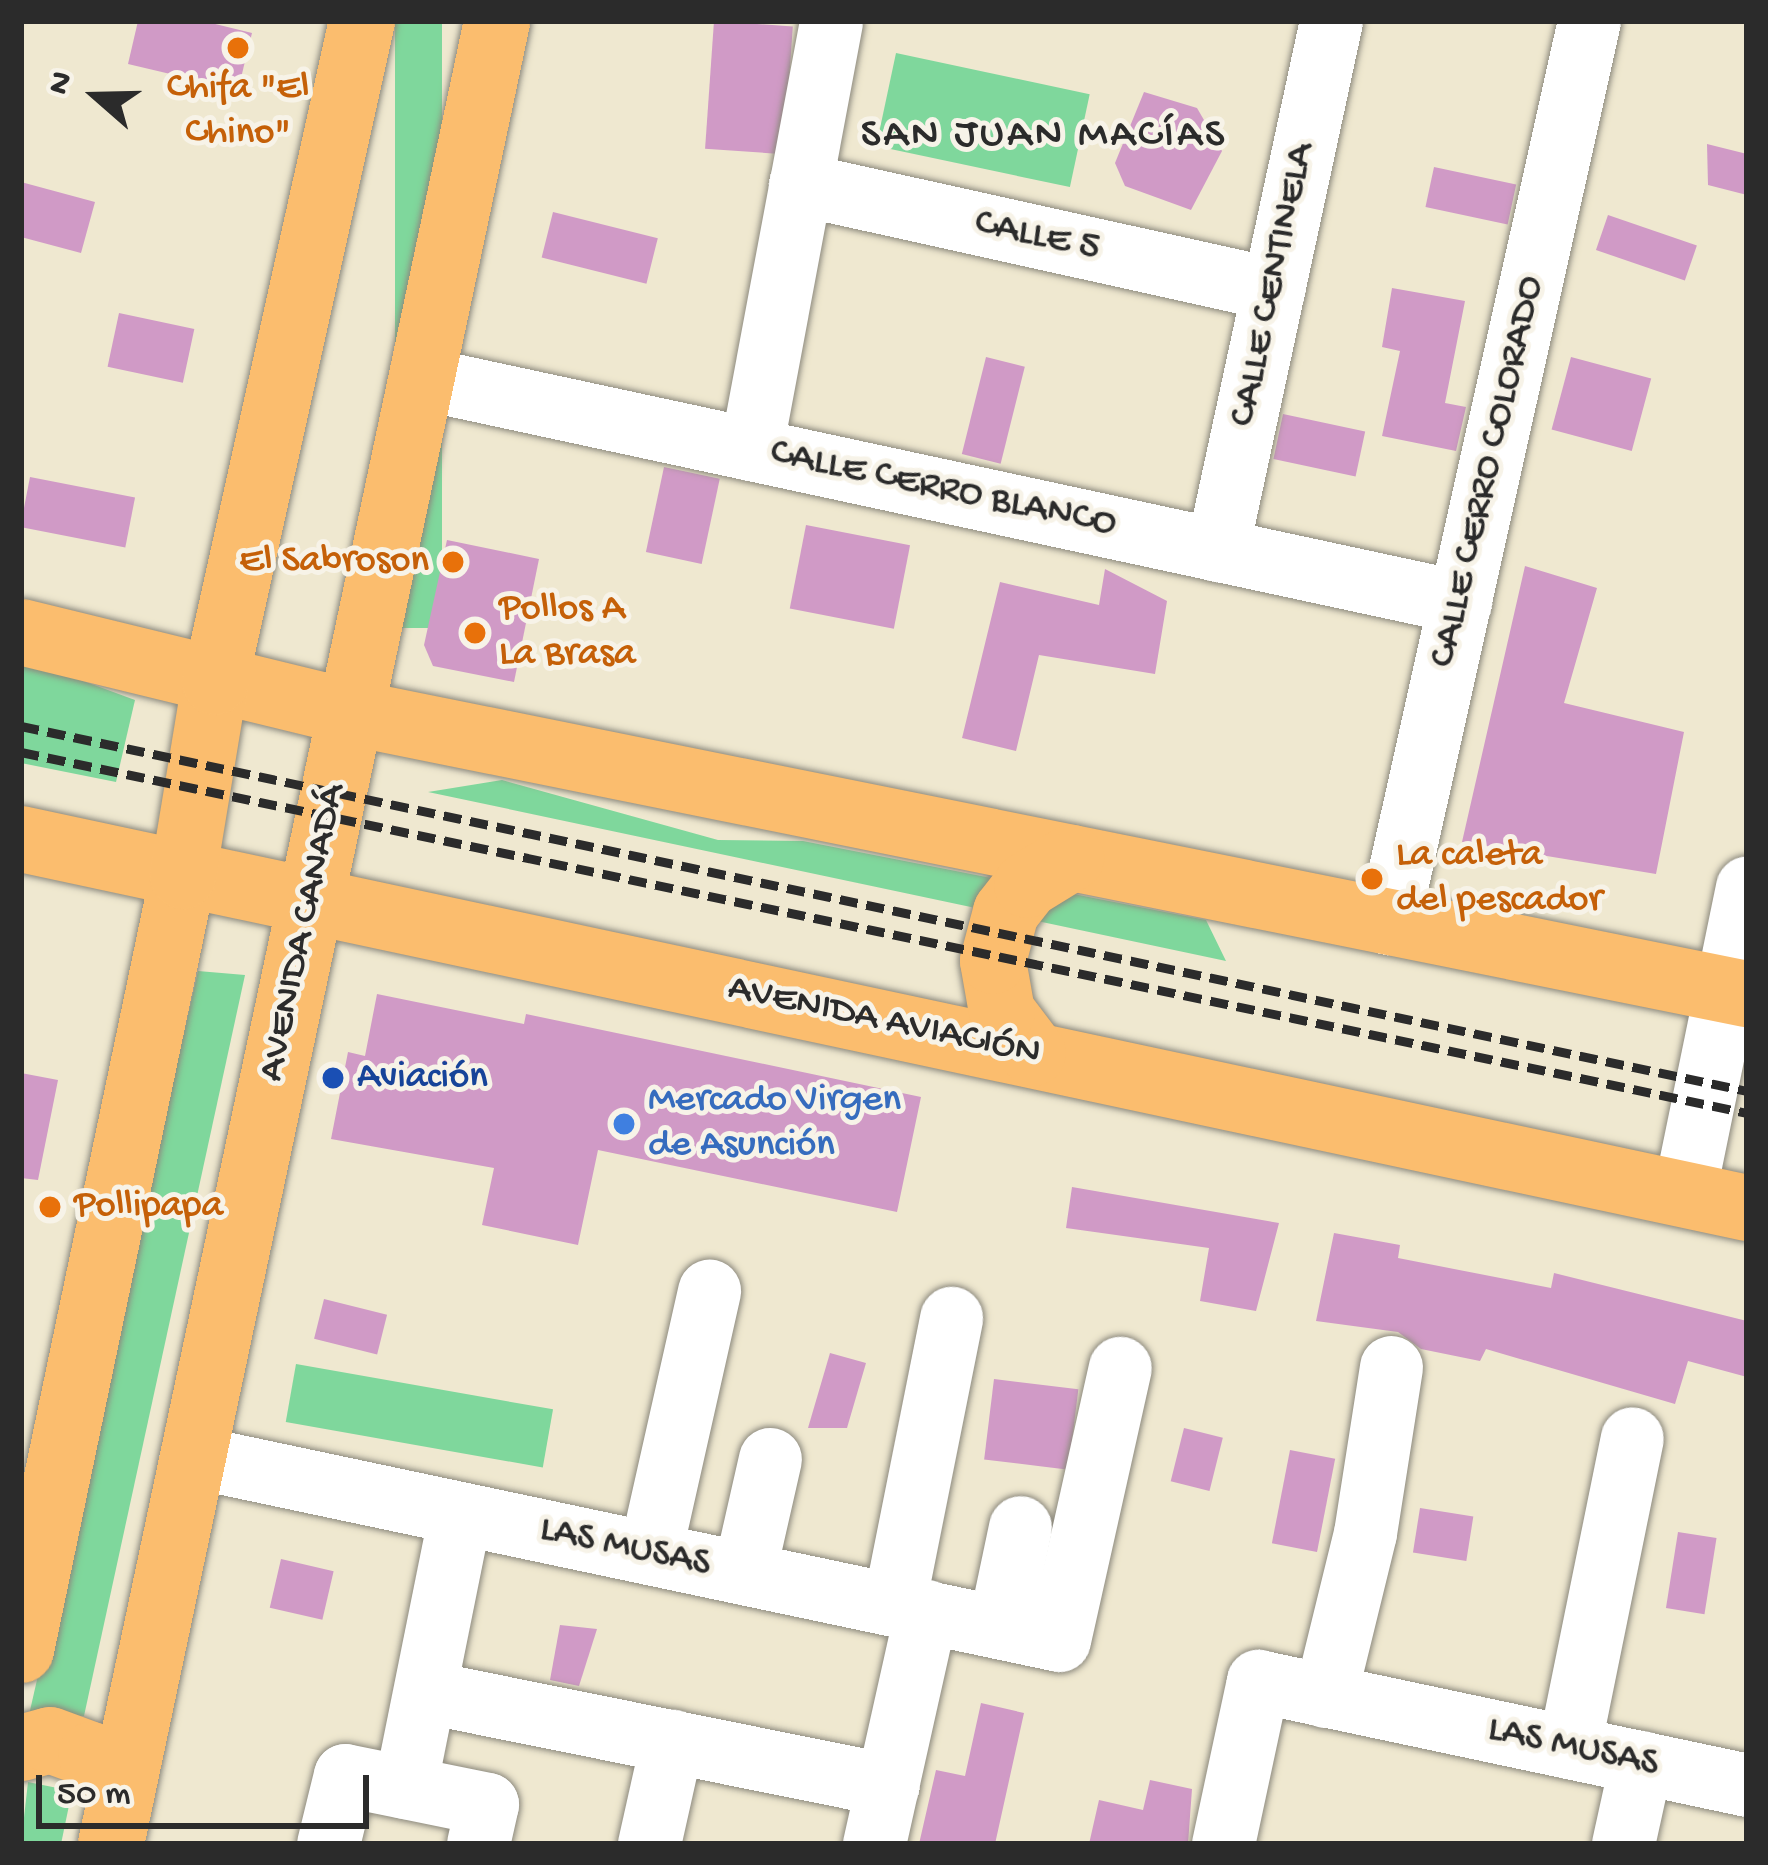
<!DOCTYPE html>
<html>
<head>
<meta charset="utf-8">
<style>
	body { margin:0 }
	#map { position:relative; width:1768px; height:1865px; overflow:hidden; background:#efe8d0; font-family:"Gochi Hand",sans-serif }
	div>[style] { position:absolute }
	.green>* { inset:0; background:#7fd79c; transform-origin:0 0 }
	.building>* { inset:0; background:#d09ac6; transform-origin:0 0 }
	.roads { filter:drop-shadow(0 0 3px #8d8a7e) drop-shadow(0 0 3px #8d8a7e) }
	.minor>* { height:63px; margin:-31.5px; padding:0 31.5px; transform-origin:31.5px; border-radius:31.5px; background:#fff }
	.major>* { height:66px; margin:-33px; padding:0 33px; transform-origin:33px; border-radius:33px; background:#fbbd6e }
	.rail>* { height:9px; margin-top:-4.5px; transform-origin:0; background:repeating-linear-gradient(90deg,#2b2b2b 0 18px,transparent 0 27px) }
	.dots>* { width:33px; height:33px; translate:-50% -50%; box-sizing:border-box; border:6px solid #f7f3e8; border-radius:50% }
	span { translate:-50% -50%; white-space:nowrap; text-align:center; line-height:1.15; -webkit-text-stroke:10px #f7f3e8; paint-order:stroke }
	.food-label { font-size:39px; color:#c56008 }
	.right { translate:-100% -50%; text-align:right }
	.left { translate:0 -50%; text-align:left }
	.street-label { font-size:39px; color:#2b2b2b }
	.transit-label { font-size:39px; color:#164399 }
	.shop-label { font-size:39px; color:#366cbe }
	.neighbourhood-label { font-size:42px; color:#2b2b2b; letter-spacing:3px }
	.frame { position:absolute; inset:0; border:24px solid #2b2b2b; pointer-events:none }
	.north { position:absolute; left:36px; top:36px; width:120px; height:120px; -webkit-text-stroke:9px #f7f3e8; paint-order:stroke; rotate:290deg; font-size:33px; font-weight:700; line-height:48px; text-align:center; color:#2b2b2b }
	.north::after { content:''; display:block; margin:auto; width:42px; height:54px; background:#2b2b2b; clip-path:polygon(50% 0,100% 100%,50% 72%,0 100%) }
	.scale { position:absolute; left:36px; top:1775px; width:333px; height:54px; box-sizing:border-box; border:6px solid #2b2b2b; border-top:0; padding-left:15px; font-size:36px; line-height:42px; white-space:nowrap; color:#2b2b2b; -webkit-text-stroke:9px #f7f3e8; paint-order:stroke }
</style>
</head>
<body>
<div id="map">
	<div class="green">
		<div style="left:395px;top:21px;width:47px;height:607px"></div>
		<div style="left:896px;top:53px;width:198px;height:95px;rotate:12deg"></div>
		<div style="clip-path:polygon(21px 658px,135px 700px,116px 782px,21px 763px)"></div>
		<div style="clip-path:polygon(502px 780px,718px 840px,803px 841px,1206px 920px,1226px 961px,428px 792px)"></div>
		<div style="clip-path:polygon(198px 971px,245px 975px,84px 1716px,29px 1715px)"></div>
		<div style="left:296px;top:1364px;width:261px;height:59px;rotate:10deg"></div>
		<div style="clip-path:polygon(28px 1782px,72px 1791px,61px 1844px,21px 1844px)"></div>
	</div>
	<div class="building">
		<div style="clip-path:polygon(138px 21px,203px 21px,252px 33px,238px 90px,128px 64px)"></div>
		<div style="left:714px;top:21px;width:79px;height:128px;rotate:4deg"></div>
		<div style="clip-path:polygon(1144px 92px,1197px 108px,1222px 151px,1191px 210px,1125px 186px,1115px 163px)"></div>
		<div style="clip-path:polygon(1707px 144px,1747px 154px,1747px 195px,1708px 185px)"></div>
		<div style="left:1434px;top:167px;width:84px;height:41px;rotate:12deg"></div>
		<div style="clip-path:polygon(21px 182px,95px 202px,81px 253px,21px 237px)"></div>
		<div style="left:553px;top:212px;width:108px;height:47px;rotate:14deg"></div>
		<div style="left:1608px;top:215px;width:94px;height:37px;rotate:19deg"></div>
		<div style="clip-path:polygon(1392px 288px,1465px 301px,1445px 403px,1466px 407px,1456px 451px,1382px 436px,1400px 351px,1382px 347px)"></div>
		<div style="left:119px;top:313px;width:77px;height:55px;rotate:12deg"></div>
		<div style="left:986px;top:357px;width:40px;height:100px;rotate:14deg"></div>
		<div style="left:1571px;top:357px;width:83px;height:75px;rotate:15deg"></div>
		<div style="left:1283px;top:414px;width:84px;height:46px;rotate:12deg"></div>
		<div style="left:664px;top:467px;width:57px;height:87px;rotate:12deg"></div>
		<div style="left:30px;top:477px;width:107px;height:51px;rotate:11deg"></div>
		<div style="left:806px;top:525px;width:106px;height:85px;rotate:11deg"></div>
		<div style="clip-path:polygon(447px 540px,539px 559px,514px 682px,433px 666px,424px 645px)"></div>
		<div style="clip-path:polygon(1525px 566px,1597px 588px,1564px 703px,1684px 732px,1656px 874px,1462px 842px)"></div>
		<div style="clip-path:polygon(1105px 569px,1167px 601px,1155px 674px,1039px 655px,1016px 751px,962px 738px,1000px 582px,1099px 605px)"></div>
		<div style="clip-path:polygon(377px 994px,524px 1024px,526px 1014px,921px 1097px,897px 1212px,598px 1150px,578px 1245px,482px 1225px,494px 1168px,331px 1139px,348px 1052px,365px 1056px)"></div>
		<div style="clip-path:polygon(21px 1073px,58px 1080px,38px 1180px,21px 1178px)"></div>
		<div style="clip-path:polygon(1072px 1187px,1279px 1223px,1256px 1311px,1200px 1301px,1209px 1248px,1066px 1228px)"></div>
		<div style="clip-path:polygon(1334px 1233px,1400px 1245px,1398px 1258px,1551px 1288px,1554px 1273px,1747px 1321px,1747px 1377px,1688px 1361px,1675px 1404px,1486px 1349px,1480px 1361px,1421px 1349px,1398px 1332px,1316px 1321px)"></div>
		<div style="left:324px;top:1299px;width:65px;height:41px;rotate:14deg"></div>
		<div style="clip-path:polygon(830px 1353px,866px 1363px,847px 1428px,808px 1428px)"></div>
		<div style="left:994px;top:1379px;width:85px;height:81px;rotate:7deg"></div>
		<div style="left:1184px;top:1428px;width:40px;height:55px;rotate:14deg"></div>
		<div style="left:1290px;top:1450px;width:46px;height:95px;rotate:11deg"></div>
		<div style="left:1420px;top:1508px;width:54px;height:45px;rotate:9deg"></div>
		<div style="left:1678px;top:1532px;width:39px;height:77px;rotate:9deg"></div>
		<div style="left:281px;top:1559px;width:54px;height:50px;rotate:13deg"></div>
		<div style="clip-path:polygon(560px 1625px,597px 1629px,579px 1686px,550px 1680px)"></div>
		<div style="clip-path:polygon(981px 1703px,1024px 1713px,995px 1844px,919px 1844px,936px 1770px,965px 1776px)"></div>
		<div style="clip-path:polygon(1150px 1780px,1192px 1789px,1188px 1844px,1089px 1844px,1099px 1800px,1143px 1810px)"></div>
	</div>
	<div class="roads">
		<div class="minor">
			<div style="left:800px;top:184px;width:485px;rotate:12.5deg"></div>
			<div style="left:426px;top:379px;width:1058px;rotate:12.17deg"></div>
			<div style="left:751px;top:449px;width:435px;rotate:-79.4deg"></div>
			<div style="left:1217px;top:550px;width:541px;rotate:-77.84deg"></div>
			<div style="left:1388px;top:923px;width:924px;rotate:-77.44deg"></div>
			<div style="left:1684px;top:1194px;width:313px;rotate:-78.4deg"></div>
			<div style="left:191px;top:1456px;width:887px;rotate:11.97deg"></div>
			<div style="left:1059px;top:1640px;width:279px;rotate:-77.4deg"></div>
			<div style="left:650px;top:1553px;width:269px;rotate:-77.3deg"></div>
			<div style="left:744px;top:1573px;width:117px;rotate:-77.2deg"></div>
			<div style="left:894px;top:1604px;width:292px;rotate:-78.7deg"></div>
			<div style="left:999px;top:1627px;width:102px;rotate:-78.1deg"></div>
			<div style="left:427px;top:1692px;width:470px;rotate:11.4deg"></div>
			<div style="left:1325px;top:1696px;width:168px;rotate:-76.2deg"></div>
			<div style="left:1365px;top:1533px;width:168px;rotate:-81.1deg"></div>
			<div style="left:1569px;top:1747px;width:315px;rotate:-78.5deg"></div>
			<div style="left:405px;top:1787px;width:279px;rotate:-78.6deg"></div>
			<div style="left:328px;top:1844px;width:71px;rotate:-76.2deg"></div>
			<div style="left:345px;top:1775px;width:145px;rotate:11.5deg"></div>
			<div style="left:487px;top:1804px;width:41px;rotate:102.7deg"></div>
			<div style="left:649px;top:1844px;width:106px;rotate:-77.4deg"></div>
			<div style="left:874px;top:1844px;width:239px;rotate:-77.4deg"></div>
			<div style="left:1223px;top:1844px;width:167px;rotate:-77.9deg"></div>
			<div style="left:1258px;top:1681px;width:500px;rotate:12deg"></div>
			<div style="left:1623px;top:1844px;width:84px;rotate:-77.6deg"></div>
		</div>
		<div class="major">
			<div style="left:21px;top:632px;width:342px;rotate:13.7deg"></div>
			<div style="left:353px;top:713px;width:1422px;rotate:11.4deg"></div>
			<div style="left:21px;top:839px;width:1765px;rotate:12.07deg"></div>
			<div style="left:1033px;top:1053px;width:51px;rotate:-127.1deg"></div>
			<div style="left:1002px;top:1012px;width:52px;rotate:-100deg"></div>
			<div style="left:993px;top:961px;width:51px;rotate:-75.1deg"></div>
			<div style="left:1006px;top:912px;width:34px;rotate:-52deg"></div>
			<div style="left:1027px;top:885px;width:52px;rotate:-31.5deg"></div>
			<div style="left:21px;top:1650px;width:791px;rotate:-78.18deg"></div>
			<div style="left:183px;top:876px;width:197px;rotate:-80.6deg"></div>
			<div style="left:215px;top:682px;width:677px;rotate:-77.46deg"></div>
			<div style="left:21px;top:1748px;width:30px;rotate:-15deg"></div>
			<div style="left:50px;top:1740px;width:44px;rotate:20.1deg"></div>
			<div style="left:91px;top:1755px;width:43px;rotate:42.2deg"></div>
			<div style="left:111px;top:1844px;width:1863px;rotate:-78.04deg"></div>
		</div>
	</div>
	<div class="rail">
		<div style="left:21px;top:726px;width:1764px;rotate:11.94deg"></div>
		<div style="left:21px;top:752px;width:1763px;rotate:11.81deg"></div>
	</div>
	<div class="dots">
		<div style="left:238px;top:48px;background:#e8710a"></div>
		<div style="left:453px;top:562px;background:#e8710a"></div>
		<div style="left:475px;top:633px;background:#e8710a"></div>
		<div style="left:1372px;top:879px;background:#e8710a"></div>
		<div style="left:333px;top:1078px;background:#1a4fb4"></div>
		<div style="left:624px;top:1124px;background:#3f7fe0"></div>
		<div style="left:50px;top:1207px;background:#e8710a"></div>
	</div>
	<div class="food-label">
		<span style="left:238px;top:112px">Chifa "El<br>Chino"</span>
		<span class="right" style="left:429px;top:562px">El Sabroson</span>
		<span class="left" style="left:499px;top:633px">Pollos A<br>La Brasa</span>
		<span class="left" style="left:1396px;top:879px">La caleta<br>del pescador</span>
		<span class="left" style="left:74px;top:1207px">Pollipapa</span>
	</div>
	<div class="street-label">
		<span style="left:1037px;top:237px;rotate:12deg">CALLE 5</span>
		<span style="left:1274px;top:285px;rotate:-78deg">CALLE CENTINELA</span>
		<span style="left:1489px;top:472px;rotate:-77deg">CALLE CERRO COLORADO</span>
		<span style="left:943px;top:490px;rotate:12deg">CALLE CERRO BLANCO</span>
		<span style="left:304px;top:933px;rotate:-78deg">AVENIDA CANADÁ</span>
		<span style="left:884px;top:1022px;rotate:12deg">AVENIDA AVIACIÓN</span>
		<span style="left:625px;top:1548px;rotate:12deg">LAS MUSAS</span>
		<span style="left:1573px;top:1748px;rotate:12deg">LAS MUSAS</span>
	</div>
	<div class="transit-label">
		<span class="left" style="left:357px;top:1078px">Aviación</span>
	</div>
	<div class="shop-label">
		<span class="left" style="left:648px;top:1124px">Mercado Virgen<br>de Asunción</span>
	</div>
	<div class="neighbourhood-label">
		<span style="left:1044px;top:137px">SAN JUAN MACÍAS</span>
	</div>
	<div class="frame"></div>
	<div class="north">N</div>
	<div class="scale">50 m</div>
</div>
</body>
</html>
